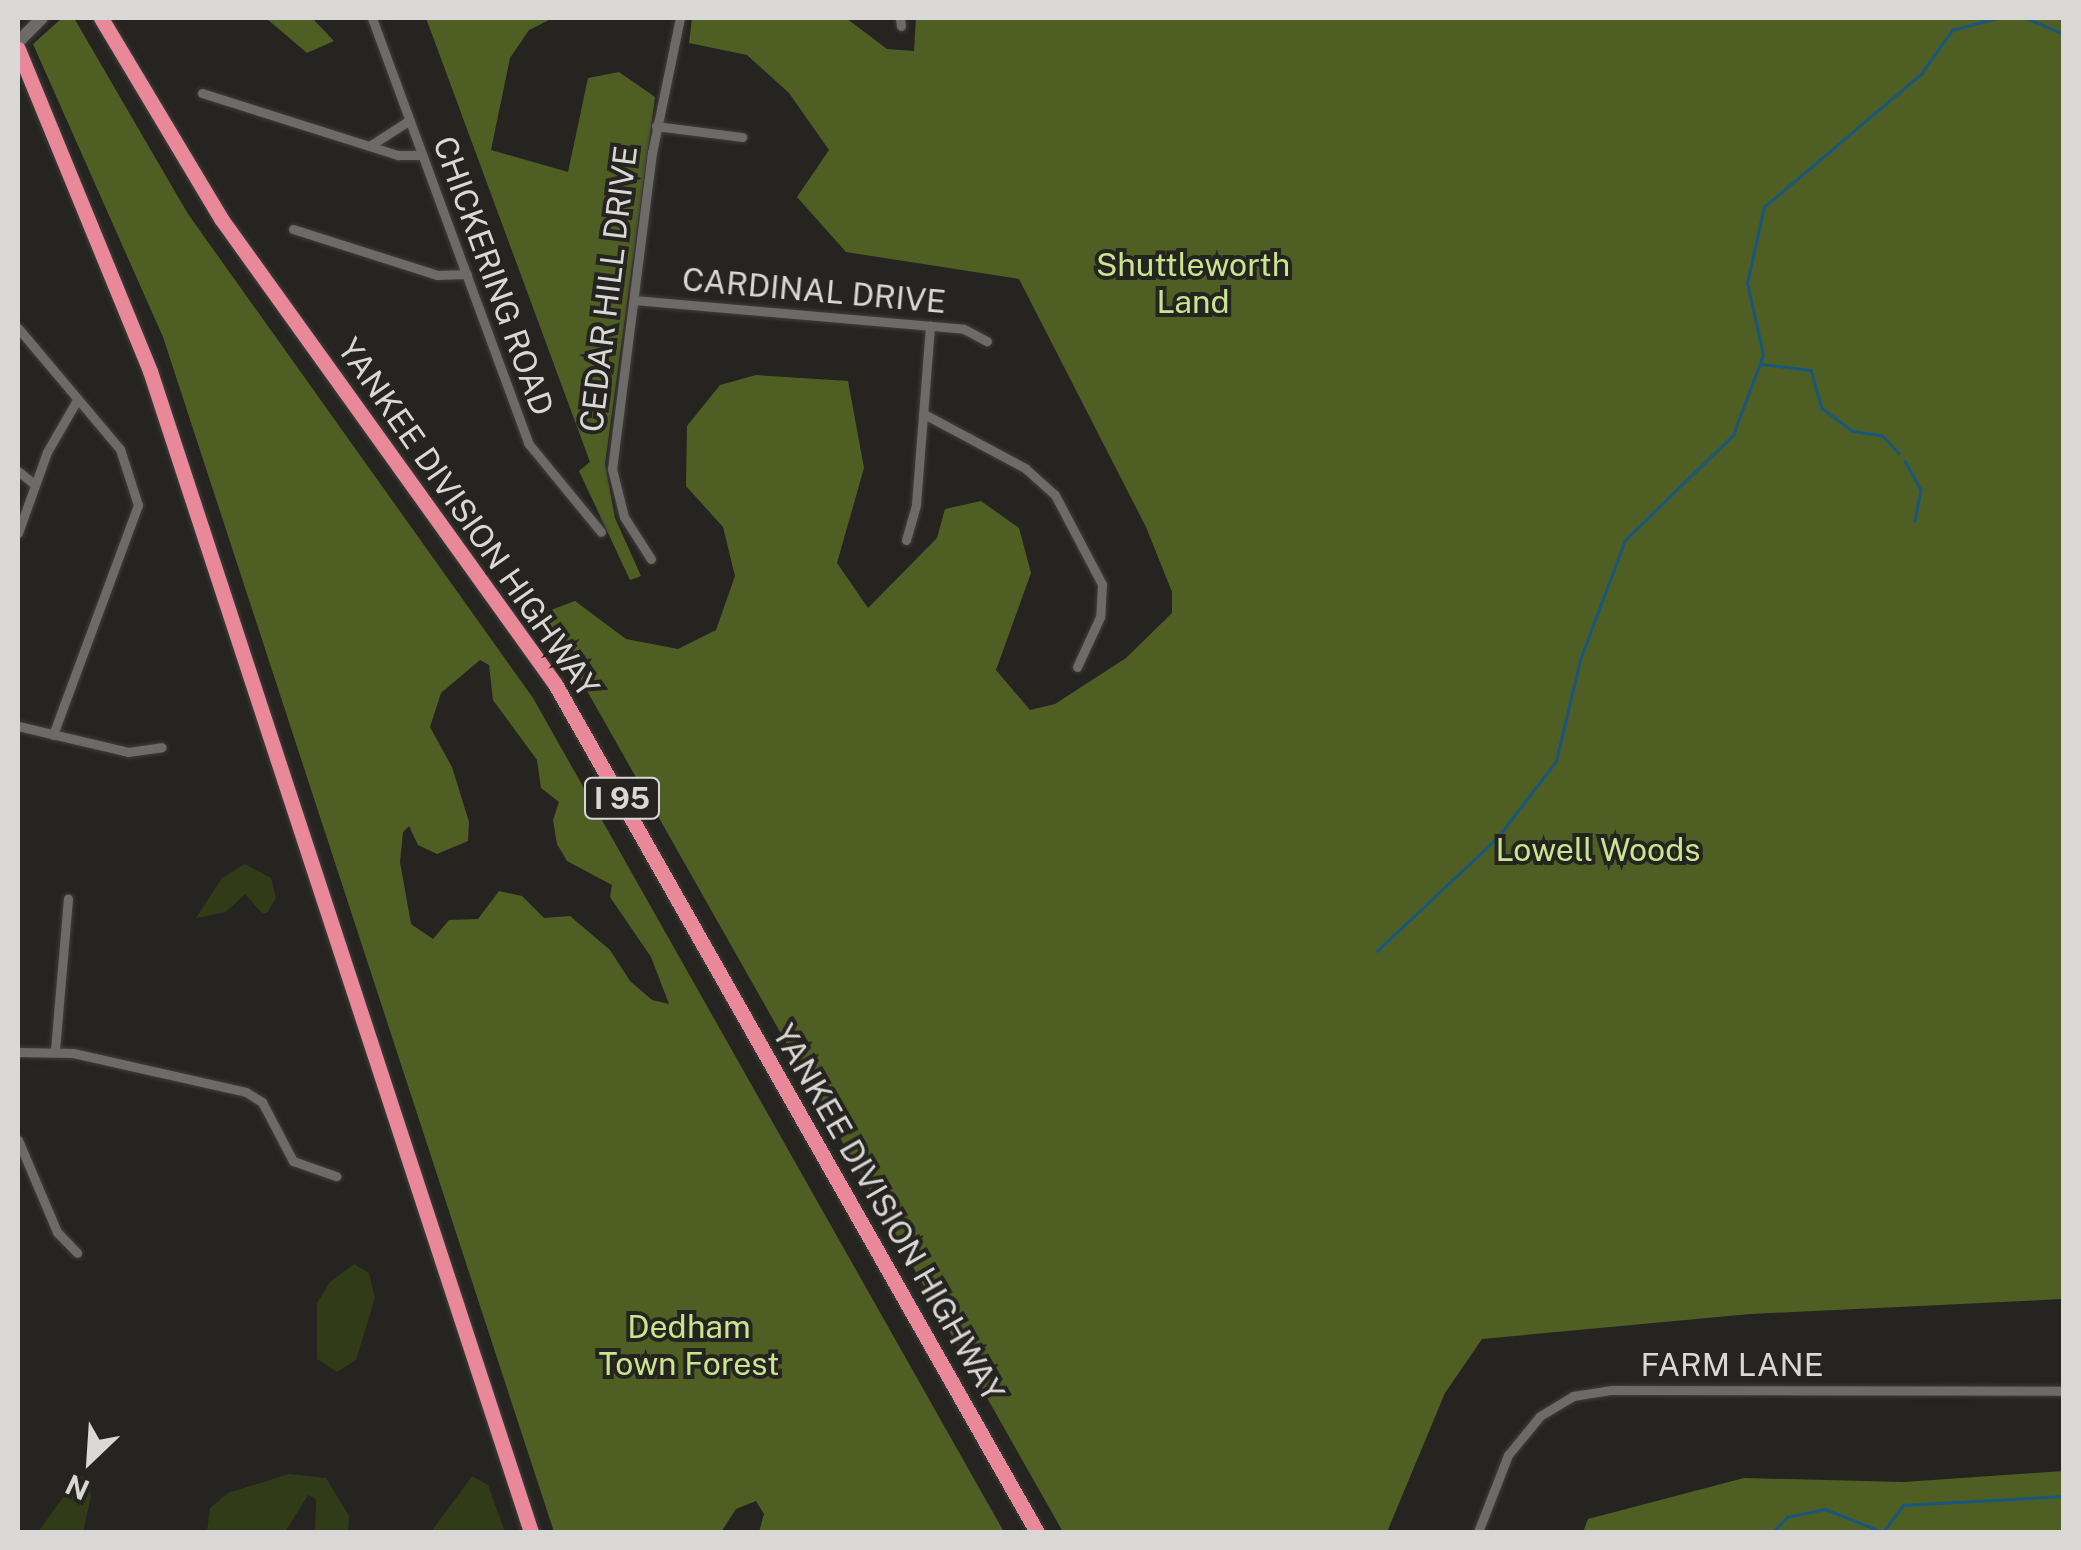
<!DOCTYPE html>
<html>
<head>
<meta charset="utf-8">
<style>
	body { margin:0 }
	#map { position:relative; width:2081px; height:1550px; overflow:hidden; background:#252420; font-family:"Public Sans",sans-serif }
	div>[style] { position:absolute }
	.green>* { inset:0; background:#313b18 }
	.forest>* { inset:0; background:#4f5f24 }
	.stream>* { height:2.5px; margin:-1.25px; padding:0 1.25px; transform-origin:1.25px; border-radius:1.25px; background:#1a577c }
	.roads { filter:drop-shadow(0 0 2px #3f3e3b) drop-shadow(0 0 2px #3f3e3b) }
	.minor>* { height:9px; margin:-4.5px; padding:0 4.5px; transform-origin:4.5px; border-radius:4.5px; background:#6d6b67 }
	.secondary>* { height:12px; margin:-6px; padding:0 6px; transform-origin:6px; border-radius:6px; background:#6d6b67 }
	.motorway>* { height:15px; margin:-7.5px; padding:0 7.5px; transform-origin:7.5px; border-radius:7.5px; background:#e98899 }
	span { translate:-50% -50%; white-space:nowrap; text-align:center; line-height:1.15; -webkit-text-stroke:8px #252420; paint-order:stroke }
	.shield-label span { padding:2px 8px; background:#252420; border:2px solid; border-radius:8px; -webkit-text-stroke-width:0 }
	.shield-label { font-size:30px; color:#d9d8d6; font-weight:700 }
	.park-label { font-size:32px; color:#cae58e }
	.street-label { font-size:32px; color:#d9d8d6 }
	.frame { position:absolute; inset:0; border:20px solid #d9d8d6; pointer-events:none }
	.north { position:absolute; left:40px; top:1410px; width:100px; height:100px; -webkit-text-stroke:8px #252420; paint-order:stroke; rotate:205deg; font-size:28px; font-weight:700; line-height:40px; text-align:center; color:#d9d8d6 }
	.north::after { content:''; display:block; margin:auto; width:35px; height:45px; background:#d9d8d6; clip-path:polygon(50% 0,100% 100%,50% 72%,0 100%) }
</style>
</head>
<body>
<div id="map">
	<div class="green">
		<div style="clip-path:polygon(245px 864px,271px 878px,276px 898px,268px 912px,263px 914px,245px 894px,226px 912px,196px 918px,222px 878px)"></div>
		<div style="clip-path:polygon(354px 1264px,369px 1273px,375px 1298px,356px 1360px,337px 1372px,317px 1359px,317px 1303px,330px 1282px)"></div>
		<div style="clip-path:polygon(289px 1474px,326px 1478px,349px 1516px,348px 1532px,315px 1532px,316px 1499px,308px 1495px,285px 1532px,207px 1532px,210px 1508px,228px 1493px)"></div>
		<div style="clip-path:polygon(79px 1475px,86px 1478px,91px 1496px,83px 1532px,38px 1532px)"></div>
		<div style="clip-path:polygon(472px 1476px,488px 1485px,505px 1532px,431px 1532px)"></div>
	</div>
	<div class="forest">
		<div style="clip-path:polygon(evenodd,62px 18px,74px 18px,188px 214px,533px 698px,1004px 1532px,759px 1532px,764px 1514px,756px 1501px,736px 1509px,721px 1532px,554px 1532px,163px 337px,33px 44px,62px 18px,480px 660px,489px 665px,493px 700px,537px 760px,541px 788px,559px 802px,553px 820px,557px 844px,567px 861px,612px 885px,610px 897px,651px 957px,669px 1004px,652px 1000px,630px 981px,610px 950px,570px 916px,544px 918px,522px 896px,499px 891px,478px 919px,449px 920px,433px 939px,411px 924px,400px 862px,403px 832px,409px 826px,418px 845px,437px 854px,468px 841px,469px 822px,452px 767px,430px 727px,441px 693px,480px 660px)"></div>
		<div style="clip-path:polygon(312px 18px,334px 41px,307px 53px,267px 19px)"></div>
		<div style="clip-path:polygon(426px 18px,611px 18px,551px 19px,529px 30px,510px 58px,491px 150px,568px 172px,588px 78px,619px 72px,655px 97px,605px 464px,615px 518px,641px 576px,630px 580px,579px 471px,590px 462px)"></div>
		<div style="clip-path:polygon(692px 18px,846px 18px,887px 49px,914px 51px,916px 18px,2063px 18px,2063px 1299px,1750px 1314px,1482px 1339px,1445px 1393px,1387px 1532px,1063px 1532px,543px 613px,575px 601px,626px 639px,678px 649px,716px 630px,735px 576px,723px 527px,686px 486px,687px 426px,720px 385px,756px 375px,848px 381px,864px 468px,837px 563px,868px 608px,937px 538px,945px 509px,981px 501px,1019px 528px,1031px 573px,996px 670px,1030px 710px,1055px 704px,1126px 658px,1172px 613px,1172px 592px,1146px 527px,1019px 279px,846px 252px,797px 197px,829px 150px,789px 93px,747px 55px,689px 43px)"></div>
		<div style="clip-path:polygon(2063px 1471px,2063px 1532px,1583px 1532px,1588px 1519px,1744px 1478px,1904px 1482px)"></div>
	</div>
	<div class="stream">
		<div style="left:2026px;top:18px;width:41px;rotate:22.8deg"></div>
		<div style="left:1761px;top:364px;width:50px;rotate:6.8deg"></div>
		<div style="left:1811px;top:370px;width:40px;rotate:74deg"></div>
		<div style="left:1822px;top:408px;width:38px;rotate:37deg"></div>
		<div style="left:1852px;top:431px;width:30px;rotate:8deg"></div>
		<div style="left:1882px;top:435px;width:25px;rotate:47deg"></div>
		<div style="left:1905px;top:461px;width:33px;rotate:61deg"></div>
		<div style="left:1921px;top:490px;width:31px;rotate:101deg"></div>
		<div style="left:1377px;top:951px;width:165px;rotate:-43.3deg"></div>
		<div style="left:1497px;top:838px;width:97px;rotate:-52.5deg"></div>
		<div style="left:1556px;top:761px;width:104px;rotate:-76.6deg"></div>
		<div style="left:1580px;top:660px;width:128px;rotate:-69.4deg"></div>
		<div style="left:1625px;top:540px;width:151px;rotate:-44.2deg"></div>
		<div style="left:1733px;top:435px;width:85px;rotate:-69.4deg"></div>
		<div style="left:1763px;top:355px;width:74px;rotate:-102.5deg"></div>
		<div style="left:1747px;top:283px;width:78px;rotate:-77.4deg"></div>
		<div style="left:1764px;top:207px;width:206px;rotate:-40.3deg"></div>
		<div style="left:1921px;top:74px;width:54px;rotate:-54.8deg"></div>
		<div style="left:1952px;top:30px;width:47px;rotate:-14.9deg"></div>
		<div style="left:1773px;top:1532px;width:21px;rotate:-47deg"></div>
		<div style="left:1787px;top:1517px;width:39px;rotate:-12deg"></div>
		<div style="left:1825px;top:1509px;width:62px;rotate:21.6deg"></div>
		<div style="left:1883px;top:1532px;width:34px;rotate:-53deg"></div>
		<div style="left:1903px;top:1505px;width:161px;rotate:-3.2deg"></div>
	</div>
	<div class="roads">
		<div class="minor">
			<div style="left:372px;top:18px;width:453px;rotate:69.8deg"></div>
			<div style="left:528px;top:443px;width:115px;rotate:50.6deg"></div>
			<div style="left:900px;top:18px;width:8px;rotate:83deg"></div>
			<div style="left:202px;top:93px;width:206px;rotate:17.6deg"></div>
			<div style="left:398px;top:155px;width:24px"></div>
			<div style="left:656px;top:126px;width:87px;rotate:7.3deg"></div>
			<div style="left:371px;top:145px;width:46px;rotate:-32.7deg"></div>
			<div style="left:293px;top:229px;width:151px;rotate:17.7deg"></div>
			<div style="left:437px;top:275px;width:30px;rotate:-2deg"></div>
			<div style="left:634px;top:300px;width:331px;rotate:5deg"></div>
			<div style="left:964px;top:329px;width:26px;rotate:28deg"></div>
			<div style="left:18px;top:328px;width:158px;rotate:49.9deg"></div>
			<div style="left:120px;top:449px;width:59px;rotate:72.2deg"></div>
			<div style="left:138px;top:505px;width:245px;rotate:110.3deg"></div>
			<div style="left:924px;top:414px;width:115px;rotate:28.1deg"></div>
			<div style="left:1025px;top:468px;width:40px;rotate:42deg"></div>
			<div style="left:1055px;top:495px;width:101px;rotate:62.2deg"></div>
			<div style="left:1102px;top:584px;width:33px;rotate:93deg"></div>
			<div style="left:1100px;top:617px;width:55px;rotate:114.7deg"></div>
			<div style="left:18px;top:471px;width:21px;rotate:39deg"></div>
			<div style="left:18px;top:533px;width:86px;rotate:-70.3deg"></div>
			<div style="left:47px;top:452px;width:60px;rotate:-60deg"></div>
			<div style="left:906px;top:540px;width:37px;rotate:-74deg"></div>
			<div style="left:916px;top:504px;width:179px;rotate:-85.5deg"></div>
			<div style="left:651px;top:559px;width:50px;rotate:-122.7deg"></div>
			<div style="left:624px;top:517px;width:49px;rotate:-104deg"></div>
			<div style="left:612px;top:469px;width:319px;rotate:-82.8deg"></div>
			<div style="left:652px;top:153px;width:138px;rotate:-78.3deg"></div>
			<div style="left:18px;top:726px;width:113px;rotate:13.3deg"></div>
			<div style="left:128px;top:752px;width:34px;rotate:-8deg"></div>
			<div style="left:55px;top:1050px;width:152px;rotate:-85.1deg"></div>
			<div style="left:18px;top:1052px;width:55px;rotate:1deg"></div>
			<div style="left:73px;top:1053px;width:177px;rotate:12.7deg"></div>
			<div style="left:246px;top:1092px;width:19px;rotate:32deg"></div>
			<div style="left:262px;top:1102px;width:67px;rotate:62.3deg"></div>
			<div style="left:293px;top:1161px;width:46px;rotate:19.2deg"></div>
			<div style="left:18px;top:1140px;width:100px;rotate:67deg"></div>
			<div style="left:57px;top:1232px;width:29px;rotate:46deg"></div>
			<div style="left:1478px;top:1532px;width:83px;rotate:-68.7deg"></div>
			<div style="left:1508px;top:1455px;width:50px;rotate:-50.6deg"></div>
			<div style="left:1540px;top:1416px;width:39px;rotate:-31deg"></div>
			<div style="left:1573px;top:1396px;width:39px;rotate:-9deg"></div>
			<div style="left:1612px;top:1390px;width:452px;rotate:0.1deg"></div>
		</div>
		<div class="secondary">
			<div style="left:18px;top:42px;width:34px;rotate:-45deg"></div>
		</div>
		<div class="motorway">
			<div style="left:101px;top:18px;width:235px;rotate:59.1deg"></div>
			<div style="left:222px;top:220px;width:571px;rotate:54.33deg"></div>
			<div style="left:555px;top:684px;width:975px;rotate:60.39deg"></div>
			<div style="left:18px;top:49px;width:348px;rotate:67.7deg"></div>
			<div style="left:150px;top:371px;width:1222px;rotate:71.83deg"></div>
		</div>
	</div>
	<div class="shield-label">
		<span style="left:622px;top:798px">I 95</span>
	</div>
	<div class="park-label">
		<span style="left:1193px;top:284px">Shuttleworth<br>Land</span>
		<span style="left:1598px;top:850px">Lowell Woods</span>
		<span style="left:689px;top:1346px">Dedham<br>Town Forest</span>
	</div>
	<div class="street-label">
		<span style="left:493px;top:276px;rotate:70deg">CHICKERING ROAD</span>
		<span style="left:609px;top:289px;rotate:-83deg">CEDAR HILL DRIVE</span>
		<span style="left:814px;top:291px;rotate:5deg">CARDINAL DRIVE</span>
		<span style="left:468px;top:518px;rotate:55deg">YANKEE DIVISION HIGHWAY</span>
		<span style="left:888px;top:1213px;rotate:60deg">YANKEE DIVISION HIGHWAY</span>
		<span style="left:1732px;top:1365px">FARM LANE</span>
	</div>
	<div class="frame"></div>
	<div class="north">N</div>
</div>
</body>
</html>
